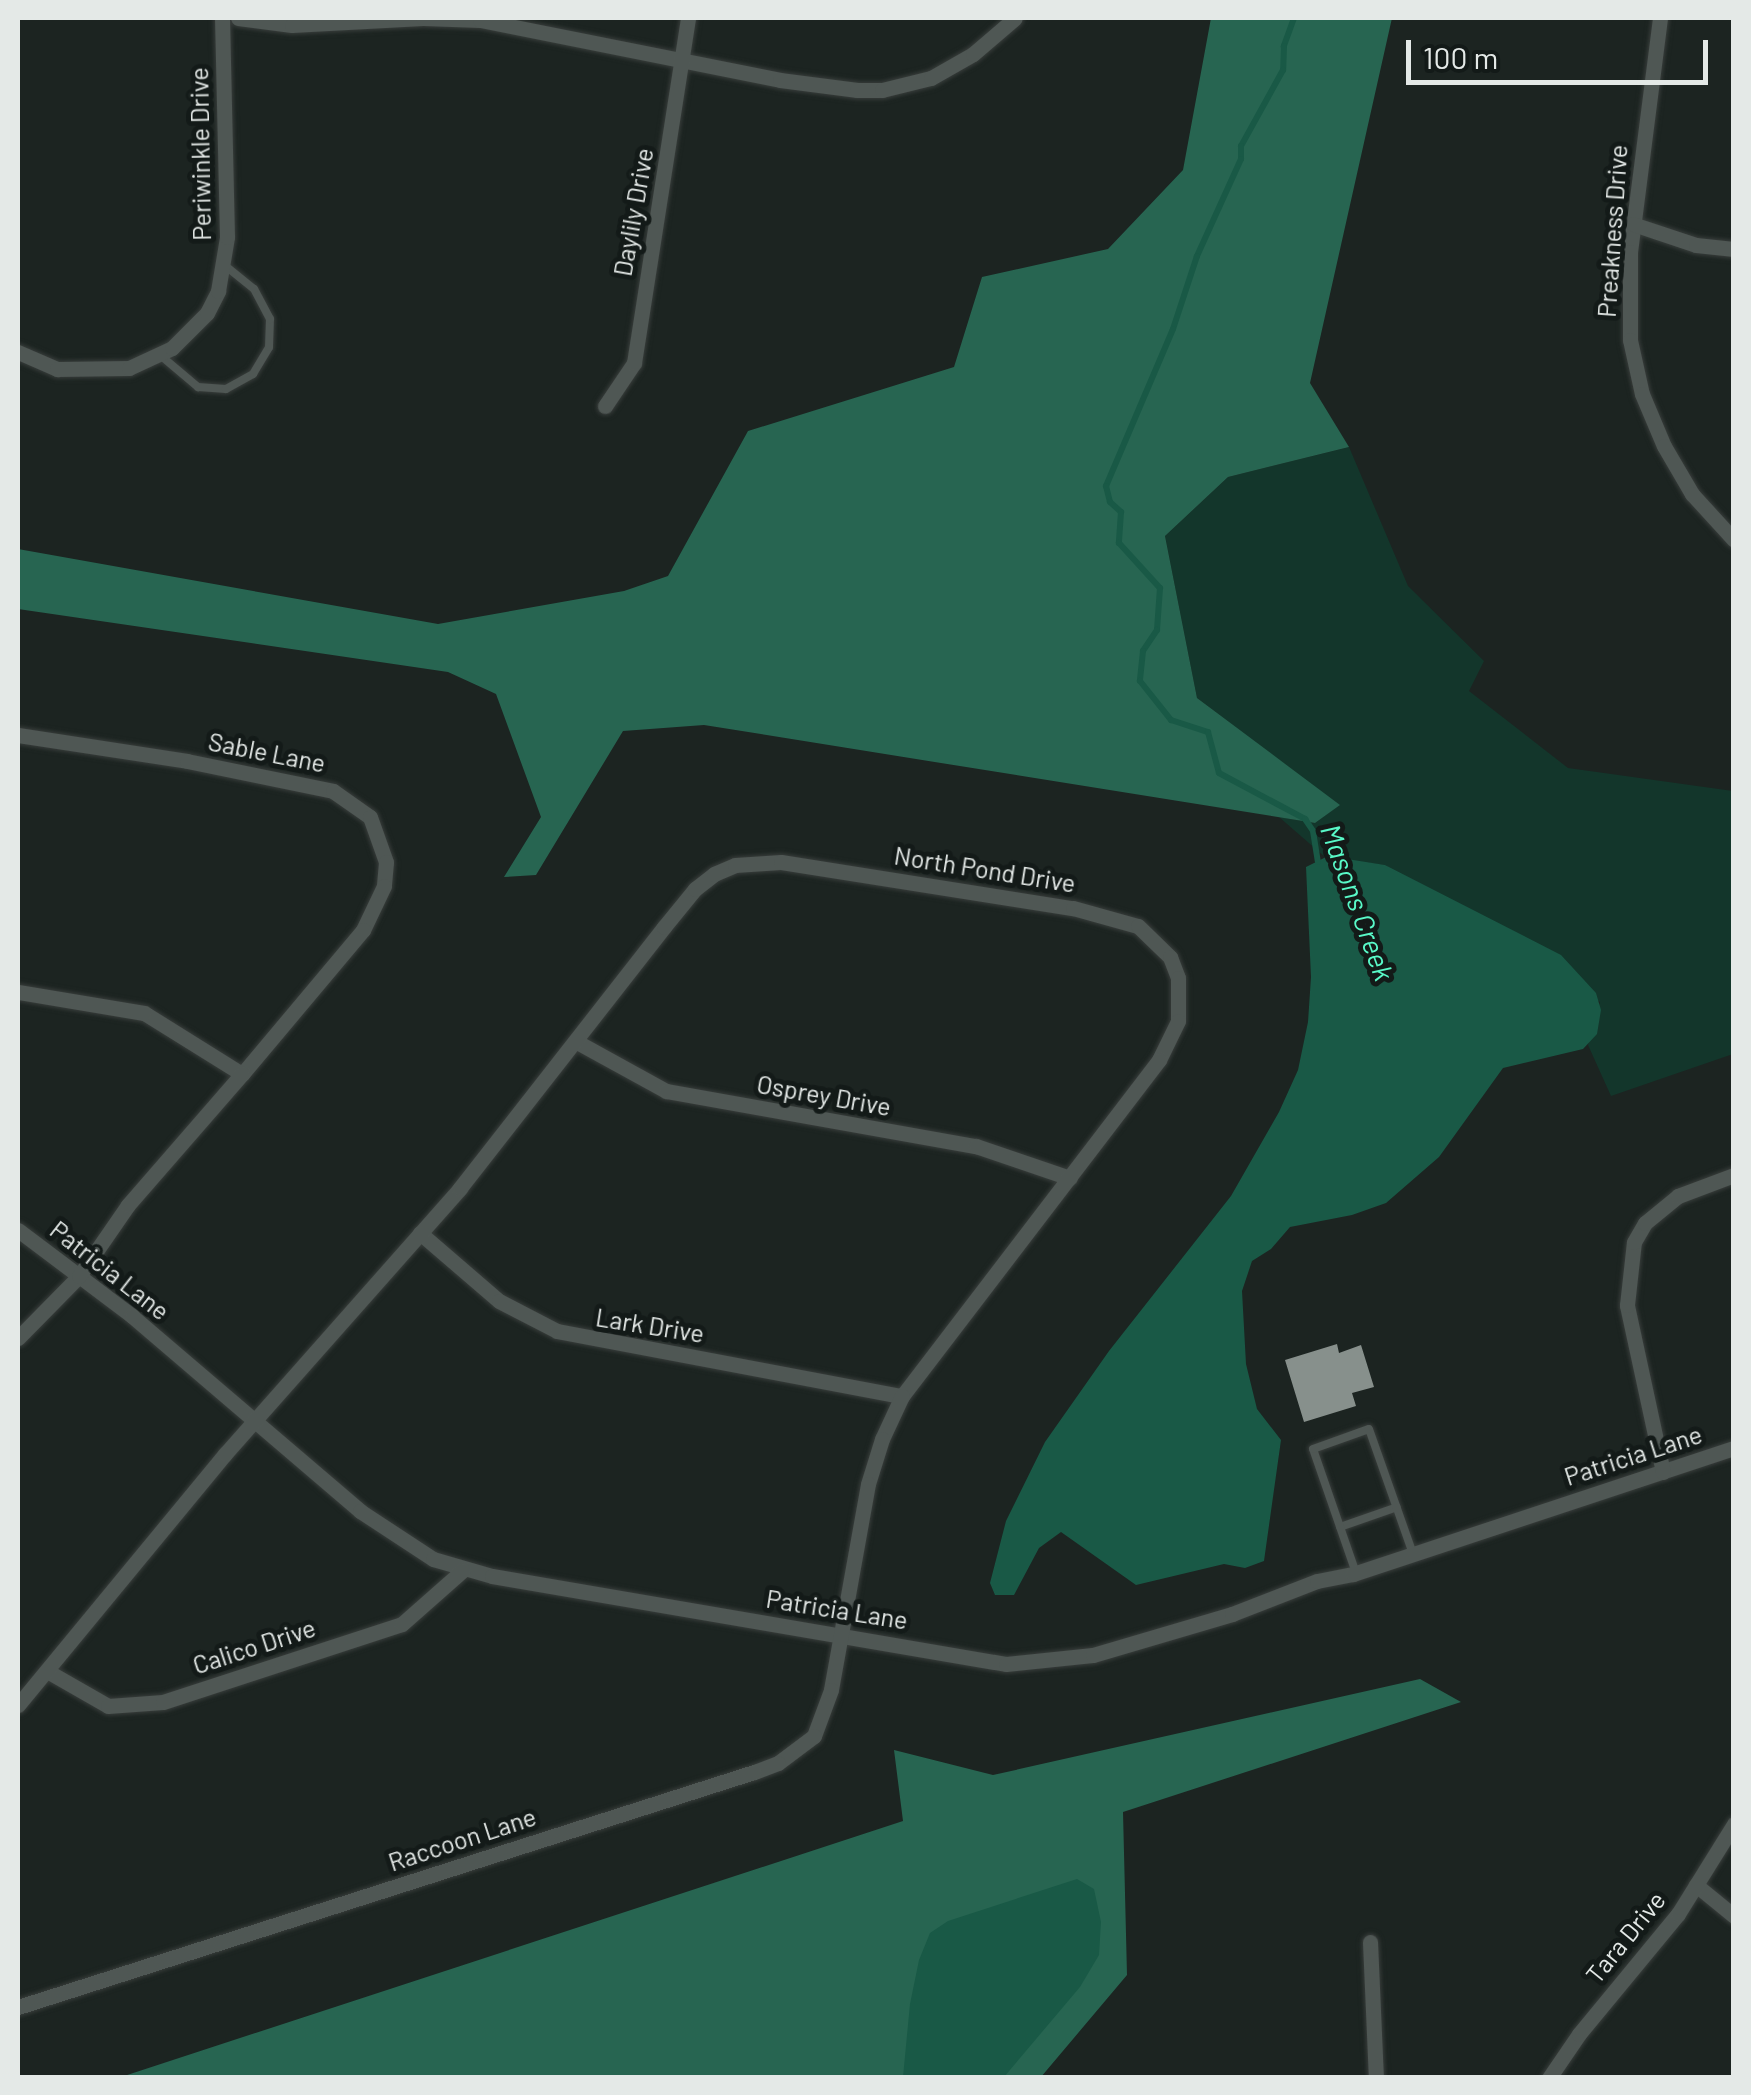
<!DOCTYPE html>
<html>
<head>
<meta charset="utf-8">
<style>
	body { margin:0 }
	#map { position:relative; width:1751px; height:2095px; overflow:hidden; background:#1c2421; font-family:Barlow,sans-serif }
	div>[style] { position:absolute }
	.green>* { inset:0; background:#13362b }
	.forest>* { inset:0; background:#276551 }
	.water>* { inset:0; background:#195946 }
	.stream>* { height:6px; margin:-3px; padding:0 3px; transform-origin:3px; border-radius:3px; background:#195946 }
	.building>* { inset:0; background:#87908c }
	.roads { filter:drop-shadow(0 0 2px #383d3b) drop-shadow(0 0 2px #383d3b) }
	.service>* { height:8px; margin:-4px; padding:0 4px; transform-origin:4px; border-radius:4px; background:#4f5754 }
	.minor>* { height:15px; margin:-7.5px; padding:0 7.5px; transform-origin:7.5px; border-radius:7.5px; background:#4f5754 }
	span { translate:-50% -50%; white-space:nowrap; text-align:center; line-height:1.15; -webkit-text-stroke:10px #131a18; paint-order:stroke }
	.street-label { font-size:25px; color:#e4e9e7 }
	.water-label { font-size:28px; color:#59f9c8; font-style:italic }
	.frame { position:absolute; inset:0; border:20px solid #e4e9e7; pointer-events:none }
	.scale { position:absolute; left:1406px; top:40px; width:302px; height:45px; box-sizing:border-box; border:5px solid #e4e9e7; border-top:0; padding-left:12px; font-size:30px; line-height:35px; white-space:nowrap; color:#e4e9e7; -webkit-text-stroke:8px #131a18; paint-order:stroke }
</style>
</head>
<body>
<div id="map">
	<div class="green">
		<div style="clip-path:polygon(1349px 447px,1408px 586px,1484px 661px,1469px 691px,1568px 768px,1733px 791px,1733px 1054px,1611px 1096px,1588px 1045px,1600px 1002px,1385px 865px,1325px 857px,1279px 817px,1315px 823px,1339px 805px,1197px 698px,1165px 536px,1228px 477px)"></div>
	</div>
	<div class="forest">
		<div style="clip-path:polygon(1211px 18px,1392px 18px,1310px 383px,1349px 447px,1228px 477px,1165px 536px,1197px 698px,1340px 805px,1315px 823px,704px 725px,623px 731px,536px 875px,504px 877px,541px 817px,496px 694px,448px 672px,18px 609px,18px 549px,438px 624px,624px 591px,668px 576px,748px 431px,954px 367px,982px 277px,1108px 249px,1183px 170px)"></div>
		<div style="clip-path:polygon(1420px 1679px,1461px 1702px,1123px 1812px,1127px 1975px,1041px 2077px,118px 2078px,903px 1821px,894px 1750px,993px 1775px)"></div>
	</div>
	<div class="water">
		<div style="clip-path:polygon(1328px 856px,1385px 865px,1561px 955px,1596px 993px,1601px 1010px,1597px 1034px,1583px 1049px,1503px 1068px,1439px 1157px,1386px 1203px,1352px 1215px,1290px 1227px,1271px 1249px,1252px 1261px,1242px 1291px,1246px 1364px,1257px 1409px,1281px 1440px,1264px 1561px,1245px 1568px,1224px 1564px,1136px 1585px,1061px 1532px,1039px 1548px,1014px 1595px,995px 1595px,990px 1583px,1006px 1521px,1045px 1442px,1109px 1351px,1231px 1196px,1279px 1112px,1298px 1070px,1308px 1022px,1311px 977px,1306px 867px)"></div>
		<div style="clip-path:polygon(1077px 1879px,1094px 1889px,1101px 1922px,1099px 1955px,1080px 1987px,1004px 2077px,903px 2077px,910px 2004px,919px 1960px,930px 1933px,948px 1921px)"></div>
	</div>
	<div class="stream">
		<div style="left:1294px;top:18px;width:30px;rotate:110deg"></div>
		<div style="left:1284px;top:46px;width:24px;rotate:92deg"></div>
		<div style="left:1283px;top:70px;width:87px;rotate:118.9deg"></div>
		<div style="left:1241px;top:146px;width:13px;rotate:90deg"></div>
		<div style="left:1241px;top:159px;width:107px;rotate:114.4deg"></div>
		<div style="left:1197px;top:256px;width:77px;rotate:108.2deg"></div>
		<div style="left:1173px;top:329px;width:171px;rotate:113.1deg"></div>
		<div style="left:1106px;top:486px;width:16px;rotate:76deg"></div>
		<div style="left:1110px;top:502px;width:15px;rotate:42deg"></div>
		<div style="left:1121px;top:512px;width:31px;rotate:94deg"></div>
		<div style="left:1119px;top:543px;width:61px;rotate:47.7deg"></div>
		<div style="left:1160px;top:588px;width:42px;rotate:94.1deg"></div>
		<div style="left:1157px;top:630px;width:25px;rotate:124deg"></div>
		<div style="left:1143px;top:651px;width:30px;rotate:96deg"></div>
		<div style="left:1140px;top:681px;width:50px;rotate:51.5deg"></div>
		<div style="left:1171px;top:720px;width:39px;rotate:18deg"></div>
		<div style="left:1208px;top:732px;width:42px;rotate:75deg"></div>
		<div style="left:1219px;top:773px;width:98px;rotate:28.1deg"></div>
		<div style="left:1305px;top:819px;width:14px;rotate:56deg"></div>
		<div style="left:1313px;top:831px;width:31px;rotate:81deg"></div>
	</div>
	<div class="building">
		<div style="clip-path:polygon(1337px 1344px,1339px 1353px,1361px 1345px,1374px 1387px,1352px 1393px,1356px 1406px,1304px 1422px,1285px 1360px)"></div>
	</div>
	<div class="roads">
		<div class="service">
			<div style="left:160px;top:355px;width:50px;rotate:40.1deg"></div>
			<div style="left:198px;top:387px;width:28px;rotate:4deg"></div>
			<div style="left:226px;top:389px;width:31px;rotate:-29deg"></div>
			<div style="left:253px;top:374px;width:31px;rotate:-59deg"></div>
			<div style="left:269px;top:347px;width:28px;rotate:-88deg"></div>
			<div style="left:270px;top:319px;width:34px;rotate:-118deg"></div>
			<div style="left:254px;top:289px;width:38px;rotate:-141deg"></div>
			<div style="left:1340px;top:1527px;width:60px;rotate:-19.3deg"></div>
			<div style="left:1356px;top:1573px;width:131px;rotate:-109.1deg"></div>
			<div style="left:1313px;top:1449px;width:59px;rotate:-19.7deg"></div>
			<div style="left:1369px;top:1429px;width:133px;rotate:70.6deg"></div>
		</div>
		<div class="minor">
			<div style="left:238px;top:18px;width:54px;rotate:7.4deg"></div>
			<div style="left:292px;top:25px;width:131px;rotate:-3.1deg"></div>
			<div style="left:423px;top:18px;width:57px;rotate:2deg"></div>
			<div style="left:480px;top:20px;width:306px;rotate:11.3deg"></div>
			<div style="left:780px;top:80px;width:78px;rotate:7.4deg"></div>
			<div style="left:857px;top:90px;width:25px"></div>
			<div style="left:882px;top:90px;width:50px;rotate:-13.8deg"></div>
			<div style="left:931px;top:78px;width:48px;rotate:-29.7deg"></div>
			<div style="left:973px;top:54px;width:55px;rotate:-40.6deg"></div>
			<div style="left:1660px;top:18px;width:236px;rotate:97.3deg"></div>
			<div style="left:1630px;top:252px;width:88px;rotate:90deg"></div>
			<div style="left:1630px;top:340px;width:55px;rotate:77.5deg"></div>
			<div style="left:1642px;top:394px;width:56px;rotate:67.1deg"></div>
			<div style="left:1664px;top:446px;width:56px;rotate:59.7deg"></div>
			<div style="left:1692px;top:494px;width:62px;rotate:47.6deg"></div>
			<div style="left:1633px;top:224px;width:66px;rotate:18.4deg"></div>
			<div style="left:1696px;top:245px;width:38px;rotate:6deg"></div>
			<div style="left:18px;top:352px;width:43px;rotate:23.6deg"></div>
			<div style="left:57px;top:369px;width:72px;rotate:-0.8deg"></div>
			<div style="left:129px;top:368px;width:47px;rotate:-24.9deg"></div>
			<div style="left:172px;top:348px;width:49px;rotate:-45deg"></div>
			<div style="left:207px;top:313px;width:25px;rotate:-63deg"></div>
			<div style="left:218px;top:291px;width:55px;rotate:-80.5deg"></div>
			<div style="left:227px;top:237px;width:219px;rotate:-91.3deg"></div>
			<div style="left:605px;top:406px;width:52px;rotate:-56deg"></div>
			<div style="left:634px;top:363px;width:349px;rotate:-81.1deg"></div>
			<div style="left:18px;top:735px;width:171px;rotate:8.7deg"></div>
			<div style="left:187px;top:761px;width:149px;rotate:11.6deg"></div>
			<div style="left:333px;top:791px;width:45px;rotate:35.1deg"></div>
			<div style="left:370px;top:817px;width:48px;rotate:70.4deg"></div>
			<div style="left:386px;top:862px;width:24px;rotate:95deg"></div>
			<div style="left:384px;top:886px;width:49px;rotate:115.5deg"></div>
			<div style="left:363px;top:930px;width:188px;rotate:130deg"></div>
			<div style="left:242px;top:1074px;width:115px;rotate:-148.1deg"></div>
			<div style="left:144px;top:1013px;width:128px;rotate:-170.5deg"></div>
			<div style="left:577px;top:1042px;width:102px;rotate:28.8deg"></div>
			<div style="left:666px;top:1091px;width:315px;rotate:10.1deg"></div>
			<div style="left:976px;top:1146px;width:99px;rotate:18.8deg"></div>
			<div style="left:18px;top:1230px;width:143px;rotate:37deg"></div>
			<div style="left:132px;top:1316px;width:300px;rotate:40.5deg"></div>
			<div style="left:360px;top:1511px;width:87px;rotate:33.3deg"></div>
			<div style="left:433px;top:1559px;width:61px;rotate:16.1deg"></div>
			<div style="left:492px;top:1576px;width:521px;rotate:9.72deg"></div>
			<div style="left:1006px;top:1664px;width:87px;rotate:-5.9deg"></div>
			<div style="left:1093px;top:1655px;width:145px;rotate:-16.4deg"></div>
			<div style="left:1232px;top:1614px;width:91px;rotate:-21.2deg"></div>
			<div style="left:1317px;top:1581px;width:37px;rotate:-11deg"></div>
			<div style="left:1353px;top:1574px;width:401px;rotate:-18.3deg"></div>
			<div style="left:420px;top:1233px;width:104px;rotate:40.7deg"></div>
			<div style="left:499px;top:1301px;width:65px;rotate:27.3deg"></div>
			<div style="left:557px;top:1331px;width:351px;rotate:10.7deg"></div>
			<div style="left:18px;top:1338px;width:87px;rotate:-45.5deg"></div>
			<div style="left:79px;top:1276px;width:86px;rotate:-55.4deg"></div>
			<div style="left:128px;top:1205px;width:174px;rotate:-49deg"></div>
			<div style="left:1663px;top:1472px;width:171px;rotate:-102.2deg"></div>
			<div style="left:1627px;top:1305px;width:63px;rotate:-83.7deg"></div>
			<div style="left:1634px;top:1242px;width:22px;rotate:-60deg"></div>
			<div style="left:1645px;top:1223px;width:43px;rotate:-39.3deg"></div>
			<div style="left:1678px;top:1196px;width:60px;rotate:-20.6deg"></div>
			<div style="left:47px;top:1671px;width:70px;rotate:29.8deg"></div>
			<div style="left:108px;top:1706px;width:55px;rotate:-4.2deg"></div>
			<div style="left:163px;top:1702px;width:251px;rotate:-18.1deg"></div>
			<div style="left:402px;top:1624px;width:81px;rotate:-41.5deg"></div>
			<div style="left:18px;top:1705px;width:325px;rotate:-50.5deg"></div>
			<div style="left:225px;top:1454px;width:355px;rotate:-48.5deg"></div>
			<div style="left:460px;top:1188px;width:331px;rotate:-52deg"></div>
			<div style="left:664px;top:927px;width:49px;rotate:-50.8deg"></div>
			<div style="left:695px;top:889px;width:24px;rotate:-38deg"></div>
			<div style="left:714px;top:874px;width:23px;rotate:-23deg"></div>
			<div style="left:735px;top:865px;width:46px;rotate:-3.7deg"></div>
			<div style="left:781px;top:862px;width:296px;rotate:9deg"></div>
			<div style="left:1073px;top:908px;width:67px;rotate:15.5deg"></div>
			<div style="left:1138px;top:926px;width:45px;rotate:44.1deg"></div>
			<div style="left:1170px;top:957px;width:22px;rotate:69deg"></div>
			<div style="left:1178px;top:978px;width:43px;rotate:90deg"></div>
			<div style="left:1178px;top:1021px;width:43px;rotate:116deg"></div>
			<div style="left:1159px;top:1060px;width:423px;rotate:127.4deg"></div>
			<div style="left:902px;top:1396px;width:47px;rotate:114.9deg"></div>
			<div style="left:882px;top:1439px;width:47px;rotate:107.3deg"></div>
			<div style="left:868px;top:1484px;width:209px;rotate:100.2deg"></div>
			<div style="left:831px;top:1690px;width:49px;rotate:110.3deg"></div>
			<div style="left:814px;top:1736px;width:45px;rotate:143.1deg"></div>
			<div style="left:778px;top:1763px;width:26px;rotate:159deg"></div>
			<div style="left:754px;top:1772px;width:773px;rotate:162.29deg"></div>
			<div style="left:1696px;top:1885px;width:49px;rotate:39.2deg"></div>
			<div style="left:1370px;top:1942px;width:136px;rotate:87.5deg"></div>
			<div style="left:1549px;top:2078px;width:53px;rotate:-55.7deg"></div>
			<div style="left:1579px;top:2034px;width:156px;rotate:-50.5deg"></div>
			<div style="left:1678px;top:1914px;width:106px;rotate:-58.1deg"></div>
		</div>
	</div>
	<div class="street-label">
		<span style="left:200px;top:154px;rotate:-91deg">Periwinkle Drive</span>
		<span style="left:633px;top:212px;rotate:-80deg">Daylily Drive</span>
		<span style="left:1612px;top:231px;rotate:-86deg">Preakness Drive</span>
		<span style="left:267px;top:752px;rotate:11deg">Sable Lane</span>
		<span style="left:985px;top:869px;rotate:9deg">North Pond Drive</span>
		<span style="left:824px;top:1095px;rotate:10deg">Osprey Drive</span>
		<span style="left:110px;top:1270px;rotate:38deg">Patricia Lane</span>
		<span style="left:650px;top:1325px;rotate:9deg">Lark Drive</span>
		<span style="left:1633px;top:1455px;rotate:-18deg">Patricia Lane</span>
		<span style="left:837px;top:1609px;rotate:9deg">Patricia Lane</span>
		<span style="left:254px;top:1646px;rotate:-18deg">Calico Drive</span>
		<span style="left:462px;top:1839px;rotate:-18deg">Raccoon Lane</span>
		<span style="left:1625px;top:1937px;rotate:-51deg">Tara Drive</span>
	</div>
	<div class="water-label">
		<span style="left:1358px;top:902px;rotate:70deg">Masons Creek</span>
	</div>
	<div class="frame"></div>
	<div class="scale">100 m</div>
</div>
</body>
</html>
